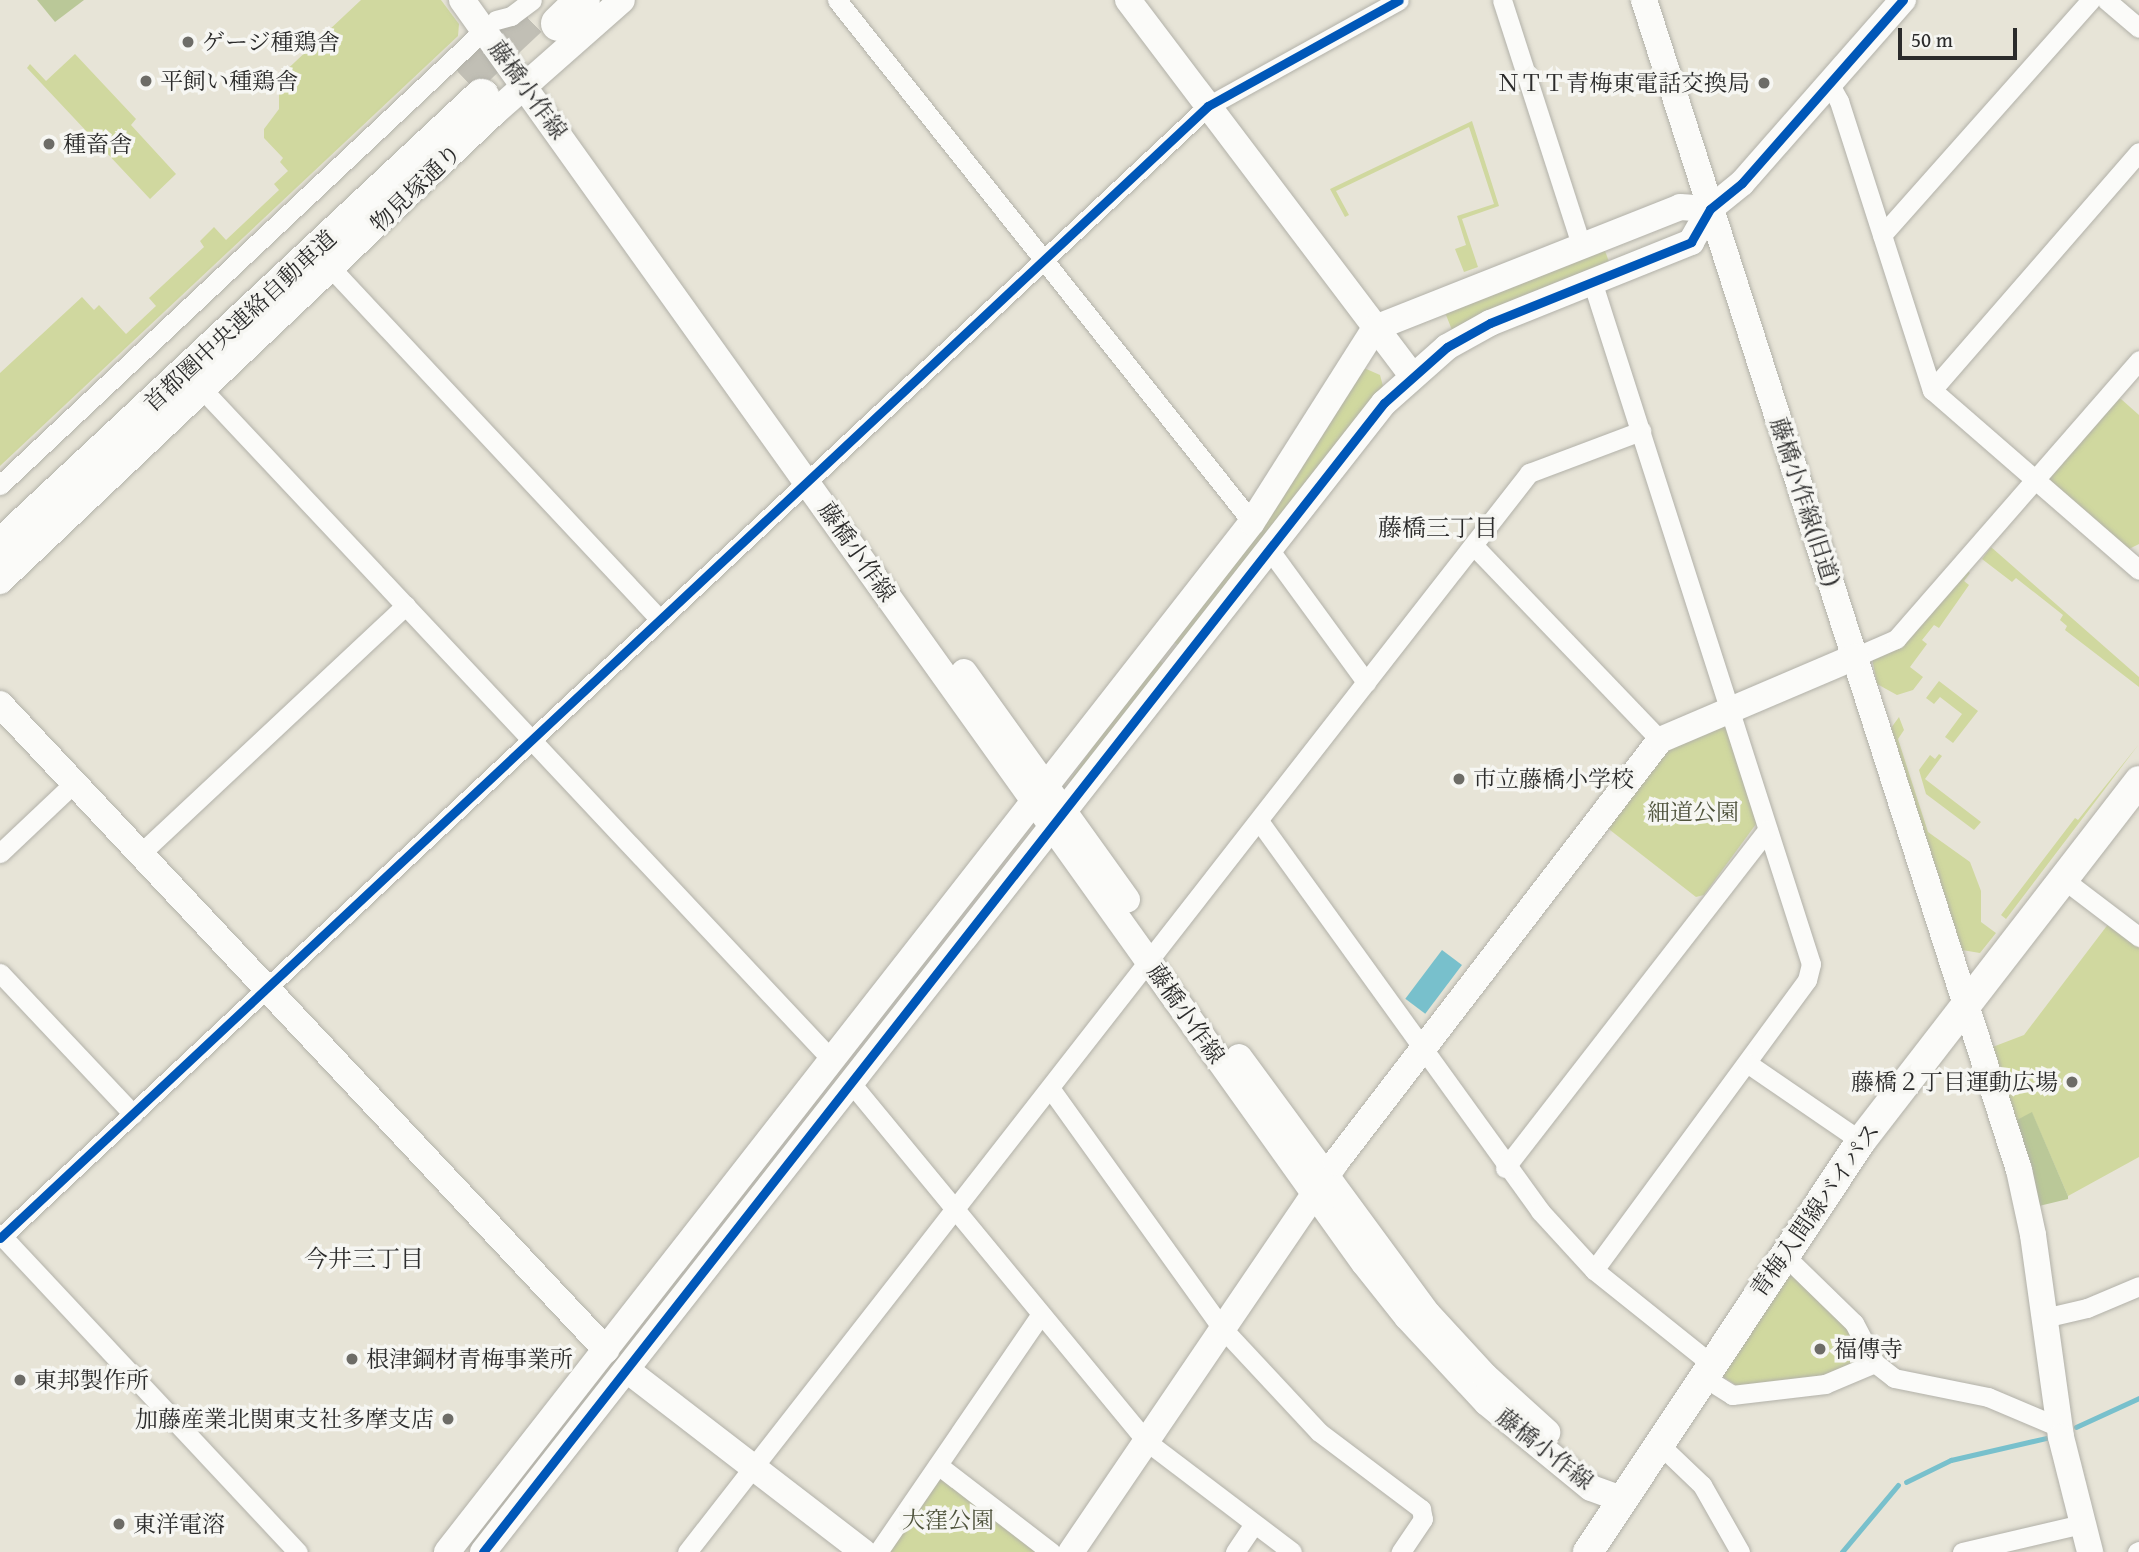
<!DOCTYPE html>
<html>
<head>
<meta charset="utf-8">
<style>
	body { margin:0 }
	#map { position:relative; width:2139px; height:1552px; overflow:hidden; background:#e7e4d7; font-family:"Gentium Book Plus","Noto Serif JP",serif }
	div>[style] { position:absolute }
	.green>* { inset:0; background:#d0d89f }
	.forest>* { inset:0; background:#bac898 }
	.water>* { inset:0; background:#78c0cc; transform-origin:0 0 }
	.stream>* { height:4.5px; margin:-2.25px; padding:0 2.25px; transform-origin:2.25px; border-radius:2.25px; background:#78c0cc }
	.highway-tunnel>* { height:35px; margin-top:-17.5px; transform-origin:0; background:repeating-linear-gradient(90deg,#c1bfb5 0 35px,transparent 0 53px) }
	.roads { filter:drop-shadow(0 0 2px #b2b1a9) drop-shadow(0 0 2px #b2b1a9) }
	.street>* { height:19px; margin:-9.5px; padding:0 9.5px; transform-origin:9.5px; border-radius:9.5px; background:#fbfbf9 }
	.secondary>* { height:26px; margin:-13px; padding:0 13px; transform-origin:13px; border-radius:13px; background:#fbfbf9 }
	.primary>* { height:30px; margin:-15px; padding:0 15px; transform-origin:15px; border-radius:15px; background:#fbfbf9 }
	.highway>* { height:35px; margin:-17.5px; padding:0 17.5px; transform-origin:17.5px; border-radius:17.5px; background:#fbfbf9 }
	.cycleway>* { height:9px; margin:-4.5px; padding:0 4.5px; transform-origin:4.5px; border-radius:4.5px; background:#0057b8 }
	.dots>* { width:19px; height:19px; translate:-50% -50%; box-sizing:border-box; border:4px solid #f6f6f2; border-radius:50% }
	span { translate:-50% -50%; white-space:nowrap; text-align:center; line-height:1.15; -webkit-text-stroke:7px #f6f6f2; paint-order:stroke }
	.poi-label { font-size:23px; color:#2b2b2b }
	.left { translate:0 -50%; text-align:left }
	.right { translate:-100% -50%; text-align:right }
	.street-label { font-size:23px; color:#2b2b2b }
	.park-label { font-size:23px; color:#50543d }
	.neighbourhood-label { font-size:24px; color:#2b2b2b }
	.scale { position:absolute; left:1898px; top:28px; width:119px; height:32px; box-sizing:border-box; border:4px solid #2b2b2b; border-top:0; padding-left:9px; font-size:21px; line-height:24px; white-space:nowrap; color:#2b2b2b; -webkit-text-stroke:5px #f6f6f2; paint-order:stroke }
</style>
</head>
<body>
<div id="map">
	<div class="green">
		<div style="clip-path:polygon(361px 0,441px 0,459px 24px,458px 36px,0 466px,0 373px,82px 297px,94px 310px,99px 305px,126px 334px,156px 306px,149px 298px,204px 247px,200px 241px,214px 227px,226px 240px,279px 190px,274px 184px,288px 171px,280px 162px,283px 158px,264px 138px,264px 129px,279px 109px,279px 77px)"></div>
		<div style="clip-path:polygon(75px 54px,136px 119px,131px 125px,176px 174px,150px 199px,27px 68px,30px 64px,46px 81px)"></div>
		<div style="clip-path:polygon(1472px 121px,1499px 206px,1462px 219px,1478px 267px,1464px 272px,1455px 249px,1466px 245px,1457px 216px,1494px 204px,1469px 127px,1336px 191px,1349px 215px,1345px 217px,1330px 189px)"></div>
		<div style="clip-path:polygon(1602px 243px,1611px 267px,1454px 335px,1442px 305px)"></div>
		<div style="clip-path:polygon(1364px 368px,1380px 375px,1383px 386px,1183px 649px,1169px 638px)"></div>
		<div style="clip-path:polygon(2113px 399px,2121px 399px,2139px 415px,2139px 544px,2127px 550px,2049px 481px,2048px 474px)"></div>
		<div style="clip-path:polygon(1991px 547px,2139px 677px,2139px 687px,2065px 630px,2067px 626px,2060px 620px,2063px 615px,2016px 578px,2012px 582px,1982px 559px)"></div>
		<div style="clip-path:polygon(1967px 570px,1970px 573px,1964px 581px,1969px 585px,1939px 628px,1934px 625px,1922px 640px,1927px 644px,1910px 667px,1923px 677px,1913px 690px,1897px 695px,1877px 684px,1872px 658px)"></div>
		<div style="clip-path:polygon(1155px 657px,1168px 667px,1074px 782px,1070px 780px)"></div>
		<div style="clip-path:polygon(1939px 681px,1978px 711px,1953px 743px,1945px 737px,1962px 714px,1940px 697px,1934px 704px,1926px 698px)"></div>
		<div style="clip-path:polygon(1899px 717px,1904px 730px,1898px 739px,1928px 832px,1970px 862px,1981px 891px,1981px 922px,1996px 933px,1980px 953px,1962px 950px,1891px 728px)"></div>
		<div style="clip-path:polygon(1721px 724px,1728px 727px,1759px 820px,1704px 895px,1696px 897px,1610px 830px,1609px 823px,1665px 751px)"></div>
		<div style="clip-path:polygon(2139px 744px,2006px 919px,2001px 915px,2075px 818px,2078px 820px)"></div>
		<div style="clip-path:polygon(1939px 754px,1942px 756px,1925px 779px,1981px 822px,1974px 830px,1926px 794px,1919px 770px,1930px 755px,1935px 759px)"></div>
		<div style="clip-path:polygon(2109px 923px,2139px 945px,2139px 1157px,2068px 1196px,2032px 1113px,2013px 1122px,1990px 1048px,2024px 1035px)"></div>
		<div style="clip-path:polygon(1793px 1268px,1848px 1327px,1867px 1364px,1823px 1378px,1739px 1387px,1722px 1376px)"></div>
		<div style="clip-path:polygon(938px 1477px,1043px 1552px,888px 1552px)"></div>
	</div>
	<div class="forest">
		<div style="clip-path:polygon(37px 0,84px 0,55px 22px)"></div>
		<div style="clip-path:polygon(2032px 1112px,2068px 1196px,2068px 1199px,2039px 1206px,2013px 1122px)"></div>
	</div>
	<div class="water">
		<div style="left:1442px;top:950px;width:25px;height:61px;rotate:37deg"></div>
	</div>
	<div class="stream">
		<div style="left:2076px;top:1427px;width:69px;rotate:-24.7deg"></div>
		<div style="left:1906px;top:1482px;width:50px;rotate:-26.1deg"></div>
		<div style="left:1951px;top:1460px;width:98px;rotate:-13deg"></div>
		<div style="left:1842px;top:1552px;width:87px;rotate:-50.1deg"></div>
	</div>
	<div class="highway-tunnel">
		<div style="left:465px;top:79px;width:105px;rotate:-43.1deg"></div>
	</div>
	<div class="roads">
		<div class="street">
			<div style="left:837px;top:0;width:667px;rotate:51.51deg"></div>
			<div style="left:1502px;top:0;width:257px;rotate:72.1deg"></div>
			<div style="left:2106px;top:0;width:43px;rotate:40.3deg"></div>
			<div style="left:496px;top:20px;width:16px;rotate:-15deg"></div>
			<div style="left:511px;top:16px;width:26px;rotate:-37deg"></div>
			<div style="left:1829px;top:83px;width:21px;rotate:61deg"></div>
			<div style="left:1839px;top:101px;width:304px;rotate:72.2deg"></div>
			<div style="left:1932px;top:390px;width:274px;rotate:41deg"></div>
			<div style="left:1882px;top:235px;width:314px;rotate:-48.4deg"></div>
			<div style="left:331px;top:268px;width:481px;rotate:46.9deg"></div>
			<div style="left:1592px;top:281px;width:717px;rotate:72.22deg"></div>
			<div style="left:1811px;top:964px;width:16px;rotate:104deg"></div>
			<div style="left:1807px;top:980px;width:360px;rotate:126.3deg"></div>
			<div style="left:203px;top:390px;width:919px;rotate:46.81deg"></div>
			<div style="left:1932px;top:390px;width:315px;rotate:-49deg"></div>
			<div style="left:0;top:485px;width:664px;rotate:-43.23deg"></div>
			<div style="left:1474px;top:546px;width:269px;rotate:46.2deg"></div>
			<div style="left:1269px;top:549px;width:165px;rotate:53.9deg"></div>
			<div style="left:1855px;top:657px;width:45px;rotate:-23.7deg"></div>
			<div style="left:1896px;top:639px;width:370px;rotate:-48.9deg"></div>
			<div style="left:1259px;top:821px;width:481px;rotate:54.2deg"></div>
			<div style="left:1540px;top:1211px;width:80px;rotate:47.5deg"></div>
			<div style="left:1594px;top:1270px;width:149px;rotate:38.7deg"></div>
			<div style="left:0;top:853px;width:102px;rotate:-43.4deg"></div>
			<div style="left:140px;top:854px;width:364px;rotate:-43.1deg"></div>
			<div style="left:2063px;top:879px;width:96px;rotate:37.3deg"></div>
			<div style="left:0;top:973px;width:194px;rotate:46.7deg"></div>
			<div style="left:1747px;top:1063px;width:138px;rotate:34.4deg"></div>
			<div style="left:851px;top:1083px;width:464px;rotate:50.5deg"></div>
			<div style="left:1146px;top:1441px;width:183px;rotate:37.2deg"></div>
			<div style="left:1050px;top:1088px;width:295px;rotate:54.4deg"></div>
			<div style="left:1222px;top:1328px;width:142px;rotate:47deg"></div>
			<div style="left:1319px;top:1432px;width:128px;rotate:37deg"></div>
			<div style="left:1421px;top:1509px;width:10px;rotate:79deg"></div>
			<div style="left:1423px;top:1519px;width:40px;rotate:124deg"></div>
			<div style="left:1505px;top:1168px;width:428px;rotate:-52.2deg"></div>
			<div style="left:0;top:1234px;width:436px;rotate:46.9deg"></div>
			<div style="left:0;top:1238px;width:1656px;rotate:-43.14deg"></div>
			<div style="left:1208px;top:106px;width:218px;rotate:-29deg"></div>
			<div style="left:1782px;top:1253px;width:100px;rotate:44.2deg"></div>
			<div style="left:1854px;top:1323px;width:45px;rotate:62.3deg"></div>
			<div style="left:1875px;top:1363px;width:24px;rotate:38deg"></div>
			<div style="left:1894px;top:1378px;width:96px;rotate:11.4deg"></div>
			<div style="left:1988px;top:1397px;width:77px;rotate:22.9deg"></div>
			<div style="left:2044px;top:1318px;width:44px;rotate:-13.1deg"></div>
			<div style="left:2087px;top:1308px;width:56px;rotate:-22.9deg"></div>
			<div style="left:1702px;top:1376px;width:36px;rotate:32deg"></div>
			<div style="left:1732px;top:1395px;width:94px;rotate:-6.7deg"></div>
			<div style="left:1825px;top:1384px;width:54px;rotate:-22.8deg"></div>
			<div style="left:1658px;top:1443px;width:61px;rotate:43.7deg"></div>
			<div style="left:1702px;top:1485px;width:77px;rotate:60.4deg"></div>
			<div style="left:938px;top:1465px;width:143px;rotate:37.6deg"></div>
			<div style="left:687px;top:1552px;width:1369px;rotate:-52.03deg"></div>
			<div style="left:1529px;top:473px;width:120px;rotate:-20.6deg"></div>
			<div style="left:878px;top:1552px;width:288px;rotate:-55.6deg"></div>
			<div style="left:1235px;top:1552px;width:34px;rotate:-56deg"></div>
			<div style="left:1962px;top:1552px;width:123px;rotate:-13.1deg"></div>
			<div style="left:2137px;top:1552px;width:2px;rotate:-27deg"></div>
		</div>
		<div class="secondary">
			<div style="left:462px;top:0;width:1552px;rotate:54.47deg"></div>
			<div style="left:1364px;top:1263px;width:69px;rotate:51.5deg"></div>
			<div style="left:1407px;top:1317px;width:117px;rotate:47.1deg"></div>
			<div style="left:1487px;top:1403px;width:134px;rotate:39.3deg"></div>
			<div style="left:1591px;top:1488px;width:33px;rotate:20deg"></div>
			<div style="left:1128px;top:0;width:471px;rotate:52.9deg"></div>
			<div style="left:1644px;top:0;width:1229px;rotate:72.23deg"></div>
			<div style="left:2019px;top:1170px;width:66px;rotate:77.8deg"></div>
			<div style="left:2033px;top:1235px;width:204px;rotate:82.1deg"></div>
			<div style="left:2061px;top:1437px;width:119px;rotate:75.8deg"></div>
			<div style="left:0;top:581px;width:682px;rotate:-43.46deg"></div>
			<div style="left:495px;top:112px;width:169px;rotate:-41.4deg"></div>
			<div style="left:964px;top:672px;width:280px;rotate:54.4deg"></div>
			<div style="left:0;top:704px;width:886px;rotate:46.83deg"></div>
			<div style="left:1239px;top:1057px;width:319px;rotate:53.7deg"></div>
			<div style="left:1428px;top:1314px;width:84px;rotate:47.4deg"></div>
			<div style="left:1485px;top:1376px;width:84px;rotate:42.1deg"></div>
			<div style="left:627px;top:1370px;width:298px;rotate:37.6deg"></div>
			<div style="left:447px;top:1552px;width:1307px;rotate:-51.99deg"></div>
			<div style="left:1252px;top:522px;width:230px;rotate:-57.6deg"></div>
			<div style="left:1375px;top:328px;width:328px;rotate:-21.6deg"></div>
			<div style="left:1680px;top:207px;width:30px;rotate:4deg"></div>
			<div style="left:483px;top:1552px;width:1460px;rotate:-51.9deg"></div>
			<div style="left:1384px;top:403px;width:84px;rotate:-41.6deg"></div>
			<div style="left:1447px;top:347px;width:49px;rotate:-29.2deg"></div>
			<div style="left:1490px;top:323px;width:217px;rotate:-21.9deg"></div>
			<div style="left:1691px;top:242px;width:38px;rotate:-60deg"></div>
			<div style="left:1710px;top:209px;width:41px;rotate:-39.1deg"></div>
			<div style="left:1742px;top:183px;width:244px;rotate:-48.7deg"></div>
			<div style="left:1071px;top:1552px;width:472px;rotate:-55.8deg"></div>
			<div style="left:1336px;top:1162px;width:532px;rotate:-52.48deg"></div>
			<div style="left:1660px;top:740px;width:212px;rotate:-23.1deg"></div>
		</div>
		<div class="primary">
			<div style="left:1588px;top:1552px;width:493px;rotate:-56.4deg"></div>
			<div style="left:1861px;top:1141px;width:455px;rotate:-52.3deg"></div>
		</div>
		<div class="highway">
			<div style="left:558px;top:23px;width:33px;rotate:-44deg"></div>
			<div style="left:0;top:546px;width:659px;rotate:-43.09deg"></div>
		</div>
	</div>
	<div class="cycleway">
		<div style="left:0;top:1238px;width:1656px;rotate:-43.14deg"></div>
		<div style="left:1208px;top:106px;width:218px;rotate:-29deg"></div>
		<div style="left:483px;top:1552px;width:1460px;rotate:-51.9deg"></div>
		<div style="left:1384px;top:403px;width:84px;rotate:-41.6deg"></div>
		<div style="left:1447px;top:347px;width:49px;rotate:-29.2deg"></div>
		<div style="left:1490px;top:323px;width:217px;rotate:-21.9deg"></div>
		<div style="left:1691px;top:242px;width:38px;rotate:-60deg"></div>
		<div style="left:1710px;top:209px;width:41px;rotate:-39.1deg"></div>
		<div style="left:1742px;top:183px;width:244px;rotate:-48.7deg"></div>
	</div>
	<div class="dots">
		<div style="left:188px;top:42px;background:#6d6c67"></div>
		<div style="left:146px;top:81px;background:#6d6c67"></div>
		<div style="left:1764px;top:83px;background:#6d6c67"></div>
		<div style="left:49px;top:144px;background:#6d6c67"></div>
		<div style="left:1459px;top:779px;background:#6d6c67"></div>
		<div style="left:2072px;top:1082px;background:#6d6c67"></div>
		<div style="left:1820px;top:1349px;background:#6d6c67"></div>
		<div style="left:352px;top:1359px;background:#6d6c67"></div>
		<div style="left:20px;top:1380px;background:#6d6c67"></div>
		<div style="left:448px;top:1419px;background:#6d6c67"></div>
		<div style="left:119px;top:1524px;background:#6d6c67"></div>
	</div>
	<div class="poi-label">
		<span class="left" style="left:202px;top:42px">ゲージ種鶏舎</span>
		<span class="left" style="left:160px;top:81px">平飼い種鶏舎</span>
		<span class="right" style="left:1750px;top:83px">ＮＴＴ青梅東電話交換局</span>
		<span class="left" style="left:63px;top:144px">種畜舎</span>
		<span class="left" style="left:1473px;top:779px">市立藤橋小学校</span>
		<span class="right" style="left:2058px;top:1082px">藤橋２丁目運動広場</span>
		<span class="left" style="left:1834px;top:1349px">福傳寺</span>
		<span class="left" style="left:366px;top:1359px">根津鋼材青梅事業所</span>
		<span class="left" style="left:34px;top:1380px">東邦製作所</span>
		<span class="right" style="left:434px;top:1419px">加藤産業北関東支社多摩支店</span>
		<span class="left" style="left:133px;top:1524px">東洋電溶</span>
	</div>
	<div class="street-label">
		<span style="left:528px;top:90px;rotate:54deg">藤橋小作線</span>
		<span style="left:416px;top:188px;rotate:-44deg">物見塚通り</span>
		<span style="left:240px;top:321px;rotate:-43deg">首都圏中央連絡自動車道</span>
		<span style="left:1805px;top:502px;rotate:72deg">藤橋小作線(旧道)</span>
		<span style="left:857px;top:552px;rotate:55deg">藤橋小作線</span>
		<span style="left:1186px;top:1014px;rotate:55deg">藤橋小作線</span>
		<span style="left:1815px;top:1210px;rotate:-55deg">青梅入間線バイパス</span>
		<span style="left:1545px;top:1449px;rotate:38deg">藤橋小作線</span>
	</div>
	<div class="park-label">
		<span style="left:1693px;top:812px">細道公園</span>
		<span style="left:948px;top:1520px">大窪公園</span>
	</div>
	<div class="neighbourhood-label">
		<span style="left:1438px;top:528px">藤橋三丁目</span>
		<span style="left:364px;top:1259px">今井三丁目</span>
	</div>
	<div class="scale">50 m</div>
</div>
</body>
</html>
